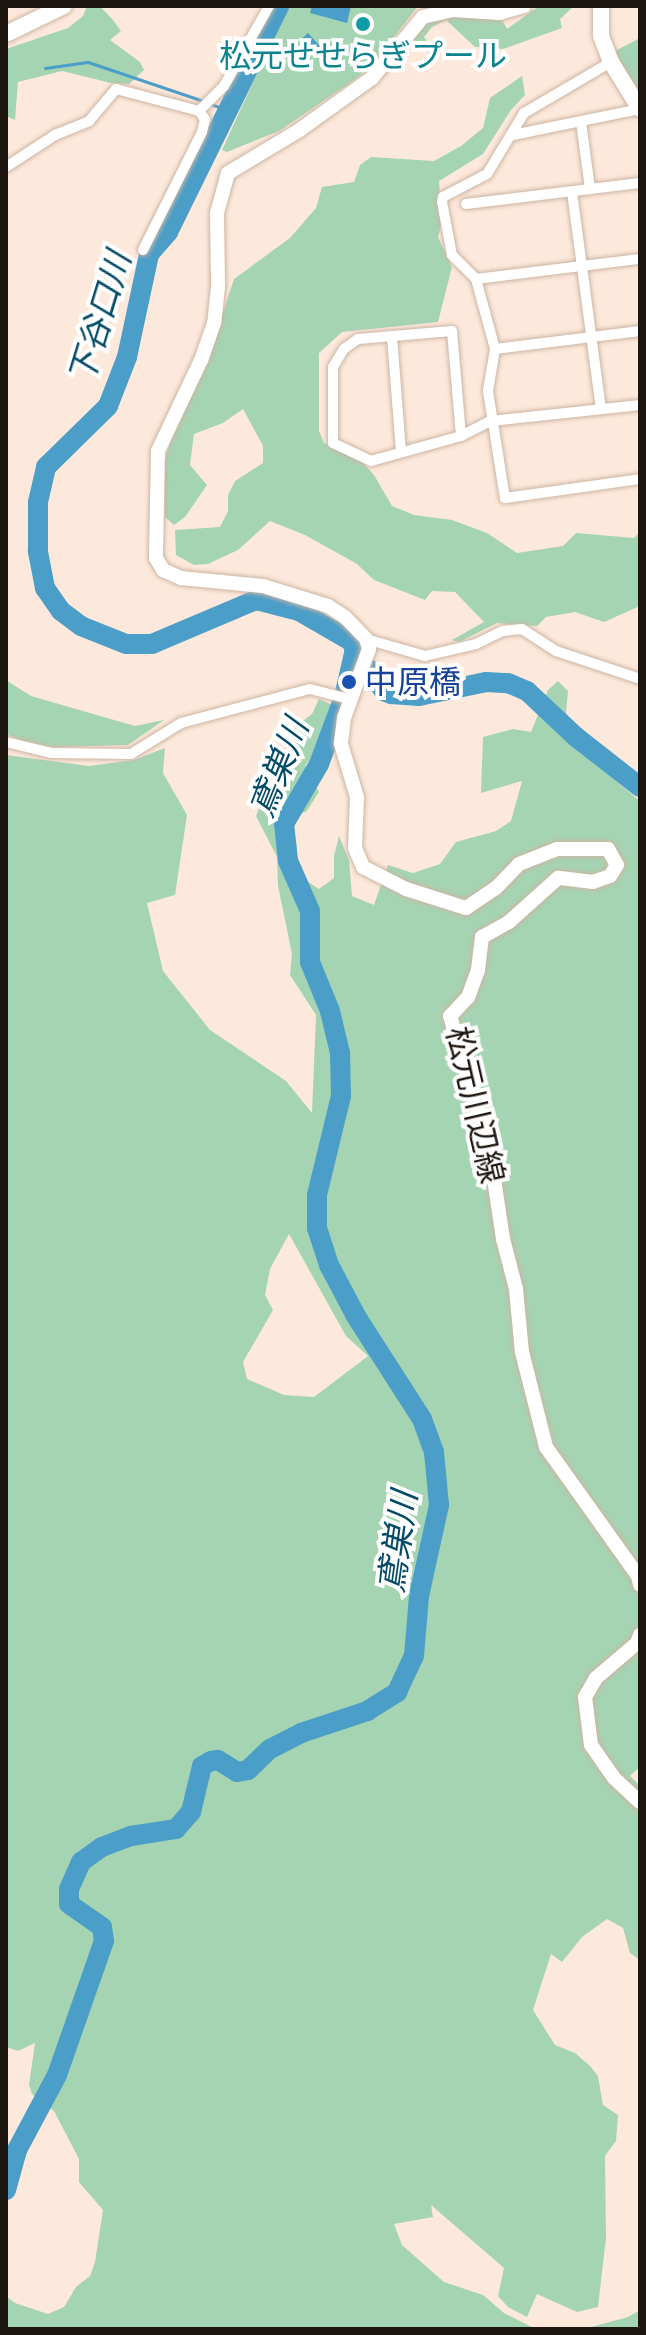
<!DOCTYPE html>
<html>
<head>
<meta charset="utf-8">
<style>
	body { margin:0 }
	#map { position:relative; width:646px; height:2335px; overflow:hidden; background:#fde9db; font-family:"Zilla Slab","Noto Sans JP",serif }
	div>[style] { position:absolute }
	.green>* { inset:0; background:#a5d4b3 }
	.water>* { inset:0; background:#4b9ec8 }
	.stream>* { height:3px; margin:-1.5px; padding:0 1.5px; transform-origin:1.5px; border-radius:1.5px; background:#4b9ec8 }
	.river>* { height:20px; margin:-10px; padding:0 10px; transform-origin:10px; border-radius:10px; background:#4b9ec8 }
	.roads { filter:drop-shadow(0 0 2px #ccb5a3) drop-shadow(0 0 2px #ccb5a3) }
	.street>* { height:10px; margin:-5px; padding:0 5px; transform-origin:5px; border-radius:5px; background:#fff }
	.secondary>* { height:14px; margin:-7px; padding:0 7px; transform-origin:7px; border-radius:7px; background:#fff }
	.primary>* { height:16px; margin:-8px; padding:0 8px; transform-origin:8px; border-radius:8px; background:#fff }
	.dots>* { width:22px; height:22px; translate:-50% -50%; box-sizing:border-box; border:4px solid #fff; border-radius:50% }
	span { translate:-50% -50%; white-space:nowrap; text-align:center; line-height:1.15; -webkit-text-stroke:8px #fff; paint-order:stroke }
	.culture-label { font-size:32px; color:#0d838f }
	.transit-label { font-size:32px; color:#164399 }
	.left { translate:0 -50%; text-align:left }
	.street-label { font-size:32px; color:#1d150f }
	.water-label { font-size:34px; color:#044b68; font-style:italic }
	.frame { position:absolute; inset:0; border:8px solid #1d150f; pointer-events:none }
</style>
</head>
<body>
<div id="map">
	<div class="green">
		<div style="clip-path:polygon(87px 6px,100px 6px,113px 20px,121px 31px,110px 40px,140px 62px,144px 70px,129px 84px,111px 83px,62px 71px,18px 82px,15px 120px,6px 116px,6px 49px,68px 28px,83px 16px)"></div>
		<div style="clip-path:polygon(288px 6px,418px 6px,371px 67px,350px 83px,279px 131px,227px 152px,222px 150px)"></div>
		<div style="clip-path:polygon(539px 6px,574px 6px,560px 19px,562px 28px,503px 49px,475px 47px,446px 20px,432px 27px,424px 37px,434px 51px,431px 54px,408px 41px,417px 26px,444px 16px,502px 20px,507px 29px)"></div>
		<div style="clip-path:polygon(640px 28px,640px 99px,615px 51px,638px 39px)"></div>
		<div style="clip-path:polygon(522px 76px,525px 95px,511px 110px,483px 154px,439px 181px,442px 222px,438px 237px,452px 267px,438px 322px,342px 332px,319px 353px,319px 431px,324px 443px,355px 454px,374px 475px,392px 506px,414px 515px,452px 520px,487px 533px,517px 553px,563px 546px,576px 533px,634px 538px,640px 532px,640px 606px,604px 622px,575px 612px,546px 617px,537px 626px,497px 623px,459px 642px,452px 640px,484px 622px,455px 592px,432px 591px,425px 600px,374px 580px,357px 564px,305px 535px,270px 521px,238px 550px,208px 564px,194px 565px,176px 555px,175px 530px,220px 527px,228px 511px,228px 495px,235px 481px,263px 463px,263px 446px,243px 409px,223px 423px,194px 434px,190px 465px,207px 485px,185px 517px,174px 525px,165px 517px,164px 464px,172px 436px,207px 361px,234px 279px,290px 238px,316px 208px,322px 187px,354px 182px,360px 165px,371px 157px,434px 161px,461px 146px,483px 128px,490px 98px)"></div>
		<div style="clip-path:polygon(6px 680px,31px 696px,135px 726px,164px 720px,128px 745px,53px 747px,21px 740px,6px 734px)"></div>
		<div style="clip-path:polygon(evenodd,558px 681px,568px 691px,566px 713px,599px 767px,640px 801px,640px 1767px,630px 1776px,640px 1786px,640px 1960px,630px 1953px,623px 1928px,607px 1919px,582px 1937px,562px 1962px,551px 1954px,533px 2010px,555px 2045px,575px 2053px,590px 2066px,598px 2076px,603px 2105px,618px 2115px,616px 2141px,605px 2156px,606px 2238px,598px 2307px,577px 2312px,537px 2294px,527px 2317px,508px 2307px,498px 2296px,504px 2268px,431px 2205px,433px 2217px,394px 2224px,402px 2245px,444px 2282px,483px 2295px,504px 2313px,536px 2329px,6px 2329px,6px 2296px,15px 2303px,48px 2314px,64px 2307px,76px 2287px,90px 2276px,95px 2262px,103px 2210px,79px 2182px,79px 2159px,54px 2111px,32px 2094px,29px 2085px,35px 2043px,18px 2051px,6px 2047px,6px 755px,89px 766px,134px 760px,165px 748px,163px 773px,187px 815px,175px 895px,147px 903px,163px 971px,210px 1030px,286px 1081px,312px 1113px,316px 1015px,290px 975px,292px 954px,278px 886px,277px 857px,256px 816px,273px 771px,287px 754px,284px 750px,295px 727px,312px 714px,319px 699px,332px 705px,314px 754px,305px 766px,319px 792px,306px 812px,274px 819px,296px 839px,298px 864px,307px 881px,319px 889px,334px 878px,334px 856px,339px 836px,349px 860px,352px 896px,374px 905px,388px 865px,413px 873px,440px 864px,456px 842px,496px 831px,511px 821px,522px 781px,481px 793px,483px 737px,513px 729px,531px 732px,548px 690px,558px 681px,289px 1234px,346px 1336px,368px 1356px,314px 1397px,284px 1395px,247px 1379px,243px 1362px,273px 1310px,265px 1295px,270px 1269px,289px 1234px)"></div>
		<div style="clip-path:polygon(640px 2310px,640px 2329px,584px 2329px,628px 2317px)"></div>
	</div>
	<div class="water">
		<div style="clip-path:polygon(312px 6px,351px 6px,347px 23px,310px 13px)"></div>
		<div style="clip-path:polygon(308px 33px,319px 45px,326px 40px,339px 55px,331px 65px,314px 52px,310px 53px,299px 41px)"></div>
	</div>
	<div class="stream">
		<div style="left:45px;top:68px;width:43px;rotate:-7.9deg"></div>
		<div style="left:88px;top:62px;width:121px;rotate:18.7deg"></div>
		<div style="left:210px;top:104px;width:20px;rotate:18deg"></div>
	</div>
	<div class="river">
		<div style="left:369px;top:669px;width:27px;rotate:56deg"></div>
		<div style="left:384px;top:691px;width:8px;rotate:23deg"></div>
		<div style="left:391px;top:694px;width:28px;rotate:4deg"></div>
		<div style="left:419px;top:696px;width:68px;rotate:-11.8deg"></div>
		<div style="left:486px;top:682px;width:22px;rotate:3deg"></div>
		<div style="left:508px;top:683px;width:21px;rotate:23deg"></div>
		<div style="left:527px;top:691px;width:67px;rotate:43.2deg"></div>
		<div style="left:576px;top:737px;width:81px;rotate:38deg"></div>
		<div style="left:6px;top:2190px;width:41px;rotate:-74.6deg"></div>
		<div style="left:17px;top:2150px;width:85px;rotate:-61.9deg"></div>
		<div style="left:57px;top:2075px;width:142px;rotate:-70.7deg"></div>
		<div style="left:104px;top:1941px;width:14px;rotate:-98deg"></div>
		<div style="left:102px;top:1927px;width:40px;rotate:-145.1deg"></div>
		<div style="left:69px;top:1904px;width:15px;rotate:-90deg"></div>
		<div style="left:69px;top:1889px;width:30px;rotate:-66deg"></div>
		<div style="left:81px;top:1862px;width:26px;rotate:-36deg"></div>
		<div style="left:102px;top:1847px;width:31px;rotate:-21deg"></div>
		<div style="left:131px;top:1836px;width:46px;rotate:-8.8deg"></div>
		<div style="left:176px;top:1829px;width:23px;rotate:-49deg"></div>
		<div style="left:191px;top:1812px;width:47px;rotate:-76.6deg"></div>
		<div style="left:202px;top:1766px;width:10px;rotate:-29deg"></div>
		<div style="left:211px;top:1761px;width:7px;rotate:-8deg"></div>
		<div style="left:218px;top:1760px;width:22px;rotate:32deg"></div>
		<div style="left:237px;top:1772px;width:11px;rotate:-10deg"></div>
		<div style="left:248px;top:1770px;width:30px;rotate:-44deg"></div>
		<div style="left:270px;top:1749px;width:35px;rotate:-27deg"></div>
		<div style="left:301px;top:1733px;width:70px;rotate:-18.4deg"></div>
		<div style="left:367px;top:1711px;width:36px;rotate:-32deg"></div>
		<div style="left:397px;top:1692px;width:40px;rotate:-65deg"></div>
		<div style="left:414px;top:1656px;width:60px;rotate:-85.2deg"></div>
		<div style="left:419px;top:1596px;width:93px;rotate:-77.6deg"></div>
		<div style="left:439px;top:1505px;width:53px;rotate:-95.4deg"></div>
		<div style="left:434px;top:1452px;width:35px;rotate:-110deg"></div>
		<div style="left:422px;top:1419px;width:122px;rotate:-122.7deg"></div>
		<div style="left:356px;top:1316px;width:58px;rotate:-117.9deg"></div>
		<div style="left:329px;top:1265px;width:39px;rotate:-108deg"></div>
		<div style="left:317px;top:1228px;width:33px;rotate:-90deg"></div>
		<div style="left:317px;top:1195px;width:102px;rotate:-76.4deg"></div>
		<div style="left:341px;top:1096px;width:43px;rotate:-91.3deg"></div>
		<div style="left:340px;top:1053px;width:43px;rotate:-103.4deg"></div>
		<div style="left:330px;top:1011px;width:53px;rotate:-112.2deg"></div>
		<div style="left:310px;top:962px;width:51px;rotate:-90deg"></div>
		<div style="left:310px;top:911px;width:55px;rotate:-113.7deg"></div>
		<div style="left:288px;top:861px;width:37px;rotate:-96deg"></div>
		<div style="left:284px;top:824px;width:69px;rotate:-59.7deg"></div>
		<div style="left:319px;top:764px;width:72px;rotate:-69.5deg"></div>
		<div style="left:344px;top:697px;width:49px;rotate:-77.1deg"></div>
		<div style="left:355px;top:649px;width:9px;rotate:-117deg"></div>
		<div style="left:351px;top:641px;width:60px;rotate:-150deg"></div>
		<div style="left:299px;top:611px;width:44px;rotate:-165.7deg"></div>
		<div style="left:256px;top:600px;width:113px;rotate:157.1deg"></div>
		<div style="left:152px;top:644px;width:26px;rotate:180deg"></div>
		<div style="left:126px;top:644px;width:48px;rotate:-158.2deg"></div>
		<div style="left:81px;top:626px;width:25px;rotate:-143deg"></div>
		<div style="left:61px;top:611px;width:28px;rotate:-125deg"></div>
		<div style="left:45px;top:588px;width:38px;rotate:-101deg"></div>
		<div style="left:38px;top:551px;width:49px;rotate:-90deg"></div>
		<div style="left:38px;top:502px;width:36px;rotate:-77deg"></div>
		<div style="left:46px;top:467px;width:87px;rotate:-44.5deg"></div>
		<div style="left:108px;top:406px;width:53px;rotate:-68.8deg"></div>
		<div style="left:127px;top:357px;width:105px;rotate:-77.9deg"></div>
		<div style="left:149px;top:254px;width:29px;rotate:-49deg"></div>
		<div style="left:168px;top:232px;width:252px;rotate:-63.8deg"></div>
	</div>
	<div class="roads">
		<div class="street">
			<div style="left:611px;top:62px;width:101px;rotate:149.6deg"></div>
			<div style="left:524px;top:113px;width:71px;rotate:121.2deg"></div>
			<div style="left:487px;top:174px;width:50px;rotate:152.4deg"></div>
			<div style="left:443px;top:197px;width:5px;rotate:101deg"></div>
			<div style="left:442px;top:202px;width:54px;rotate:79.3deg"></div>
			<div style="left:452px;top:255px;width:34px;rotate:45deg"></div>
			<div style="left:476px;top:279px;width:73px;rotate:74.8deg"></div>
			<div style="left:495px;top:349px;width:43px;rotate:99.5deg"></div>
			<div style="left:488px;top:391px;width:108px;rotate:81deg"></div>
			<div style="left:505px;top:498px;width:136px;rotate:-8deg"></div>
			<div style="left:581px;top:122px;width:68px;rotate:82.3deg"></div>
			<div style="left:513px;top:135px;width:130px;rotate:-11.6deg"></div>
			<div style="left:6px;top:167px;width:59px;rotate:-33.1deg"></div>
			<div style="left:55px;top:135px;width:37px;rotate:-22deg"></div>
			<div style="left:89px;top:121px;width:42px;rotate:-49.8deg"></div>
			<div style="left:116px;top:89px;width:86px;rotate:14.8deg"></div>
			<div style="left:199px;top:111px;width:35px;rotate:-45deg"></div>
			<div style="left:224px;top:86px;width:92px;rotate:-60.6deg"></div>
			<div style="left:572px;top:192px;width:219px;rotate:82.4deg"></div>
			<div style="left:466px;top:204px;width:175px;rotate:-6.9deg"></div>
			<div style="left:143px;top:250px;width:132px;rotate:-63.4deg"></div>
			<div style="left:202px;top:132px;width:13px;rotate:-77deg"></div>
			<div style="left:205px;top:119px;width:10px;rotate:-127deg"></div>
			<div style="left:476px;top:279px;width:165px;rotate:-7deg"></div>
			<div style="left:452px;top:331px;width:105px;rotate:85.1deg"></div>
			<div style="left:461px;top:436px;width:93px;rotate:164.5deg"></div>
			<div style="left:371px;top:461px;width:42px;rotate:-154.7deg"></div>
			<div style="left:333px;top:443px;width:76px;rotate:-90deg"></div>
			<div style="left:333px;top:367px;width:21px;rotate:-59deg"></div>
			<div style="left:344px;top:349px;width:17px;rotate:-36deg"></div>
			<div style="left:358px;top:339px;width:94px;rotate:-4.9deg"></div>
			<div style="left:392px;top:337px;width:115px;rotate:85.5deg"></div>
			<div style="left:495px;top:349px;width:146px;rotate:-7.1deg"></div>
			<div style="left:461px;top:436px;width:34px;rotate:-27deg"></div>
			<div style="left:491px;top:421px;width:150px;rotate:-6.1deg"></div>
			<div style="left:366px;top:639px;width:61px;rotate:16.1deg"></div>
			<div style="left:425px;top:656px;width:52px;rotate:-13.2deg"></div>
			<div style="left:476px;top:644px;width:30px;rotate:-26deg"></div>
			<div style="left:503px;top:631px;width:19px;rotate:-6deg"></div>
			<div style="left:522px;top:629px;width:40px;rotate:32.9deg"></div>
			<div style="left:556px;top:651px;width:89px;rotate:18.4deg"></div>
			<div style="left:6px;top:742px;width:46px;rotate:13.7deg"></div>
			<div style="left:51px;top:753px;width:80px;rotate:0.7deg"></div>
			<div style="left:131px;top:754px;width:59px;rotate:-31.8deg"></div>
			<div style="left:181px;top:723px;width:133px;rotate:-14.8deg"></div>
			<div style="left:310px;top:689px;width:40px;rotate:14.4deg"></div>
		</div>
		<div class="secondary">
			<div style="left:524px;top:6px;width:25px;rotate:164deg"></div>
			<div style="left:500px;top:13px;width:47px;rotate:-176.3deg"></div>
			<div style="left:453px;top:10px;width:31px;rotate:167deg"></div>
			<div style="left:423px;top:17px;width:80px;rotate:129.9deg"></div>
			<div style="left:372px;top:78px;width:91px;rotate:144.4deg"></div>
			<div style="left:298px;top:131px;width:82px;rotate:149deg"></div>
			<div style="left:228px;top:173px;width:41px;rotate:105.4deg"></div>
			<div style="left:217px;top:213px;width:74px;rotate:89.2deg"></div>
			<div style="left:218px;top:287px;width:36px;rotate:96deg"></div>
			<div style="left:214px;top:323px;width:39px;rotate:109deg"></div>
			<div style="left:201px;top:360px;width:101px;rotate:115.3deg"></div>
			<div style="left:158px;top:451px;width:107px;rotate:91.1deg"></div>
			<div style="left:156px;top:558px;width:14px;rotate:60deg"></div>
			<div style="left:163px;top:570px;width:20px;rotate:24deg"></div>
			<div style="left:181px;top:578px;width:82px;rotate:5.6deg"></div>
			<div style="left:263px;top:586px;width:68px;rotate:17.1deg"></div>
			<div style="left:328px;top:606px;width:20px;rotate:33deg"></div>
			<div style="left:345px;top:617px;width:30px;rotate:46deg"></div>
			<div style="left:366px;top:639px;width:10px;rotate:73deg"></div>
			<div style="left:369px;top:649px;width:73px;rotate:109.9deg"></div>
			<div style="left:344px;top:718px;width:26px;rotate:97deg"></div>
			<div style="left:341px;top:744px;width:55px;rotate:73.2deg"></div>
			<div style="left:357px;top:797px;width:51px;rotate:92.2deg"></div>
			<div style="left:355px;top:848px;width:21px;rotate:67deg"></div>
			<div style="left:363px;top:867px;width:48px;rotate:27.1deg"></div>
			<div style="left:406px;top:889px;width:63px;rotate:17.6deg"></div>
			<div style="left:466px;top:908px;width:36px;rotate:-34deg"></div>
			<div style="left:496px;top:888px;width:33px;rotate:-46deg"></div>
			<div style="left:519px;top:864px;width:41px;rotate:-21.5deg"></div>
			<div style="left:557px;top:849px;width:51px"></div>
			<div style="left:608px;top:849px;width:18px;rotate:61deg"></div>
			<div style="left:617px;top:865px;width:13px;rotate:122deg"></div>
			<div style="left:610px;top:876px;width:18px;rotate:161deg"></div>
			<div style="left:593px;top:882px;width:35px;rotate:-173deg"></div>
			<div style="left:558px;top:878px;width:66px;rotate:138.1deg"></div>
			<div style="left:509px;top:922px;width:31px;rotate:151deg"></div>
			<div style="left:482px;top:937px;width:33px;rotate:97deg"></div>
			<div style="left:478px;top:970px;width:29px;rotate:110deg"></div>
			<div style="left:468px;top:997px;width:26px;rotate:133deg"></div>
			<div style="left:450px;top:1016px;width:142px;rotate:73.6deg"></div>
			<div style="left:490px;top:1152px;width:88px;rotate:81.5deg"></div>
			<div style="left:503px;top:1239px;width:52px;rotate:75.4deg"></div>
			<div style="left:516px;top:1289px;width:63px;rotate:84.6deg"></div>
			<div style="left:522px;top:1352px;width:98px;rotate:75.8deg"></div>
			<div style="left:546px;top:1447px;width:158px;rotate:54.5deg"></div>
			<div style="left:638px;top:1576px;width:9px;rotate:77deg"></div>
			<div style="left:640px;top:1635px;width:9px;rotate:111deg"></div>
			<div style="left:637px;top:1643px;width:54px;rotate:139.5deg"></div>
			<div style="left:596px;top:1678px;width:22px;rotate:120deg"></div>
			<div style="left:585px;top:1697px;width:48px;rotate:82.9deg"></div>
			<div style="left:591px;top:1745px;width:40px;rotate:55.1deg"></div>
			<div style="left:614px;top:1778px;width:35px;rotate:43deg"></div>
		</div>
		<div class="primary">
			<div style="left:601px;top:6px;width:30px;rotate:90deg"></div>
			<div style="left:601px;top:36px;width:28px;rotate:69deg"></div>
			<div style="left:611px;top:62px;width:55px;rotate:58.3deg"></div>
			<div style="left:6px;top:34px;width:64px;rotate:-25.8deg"></div>
		</div>
	</div>
	<div class="dots">
		<div style="left:363px;top:24px;background:#0f9aa8"></div>
		<div style="left:349px;top:682px;background:#1a4fb4"></div>
	</div>
	<div class="culture-label">
		<span style="left:363px;top:56px">松元せせらぎプール</span>
	</div>
	<div class="transit-label">
		<span class="left" style="left:365px;top:682px">中原橋</span>
	</div>
	<div class="street-label">
		<span style="left:475px;top:1105px;rotate:77deg">松元川辺線</span>
	</div>
	<div class="water-label">
		<span style="left:100px;top:318px;rotate:-73deg">下谷口川</span>
		<span style="left:279px;top:768px;rotate:-68deg">鳶巣川</span>
		<span style="left:398px;top:1542px;rotate:-82deg">鳶巣川</span>
	</div>
	<div class="frame"></div>
</div>
</body>
</html>
